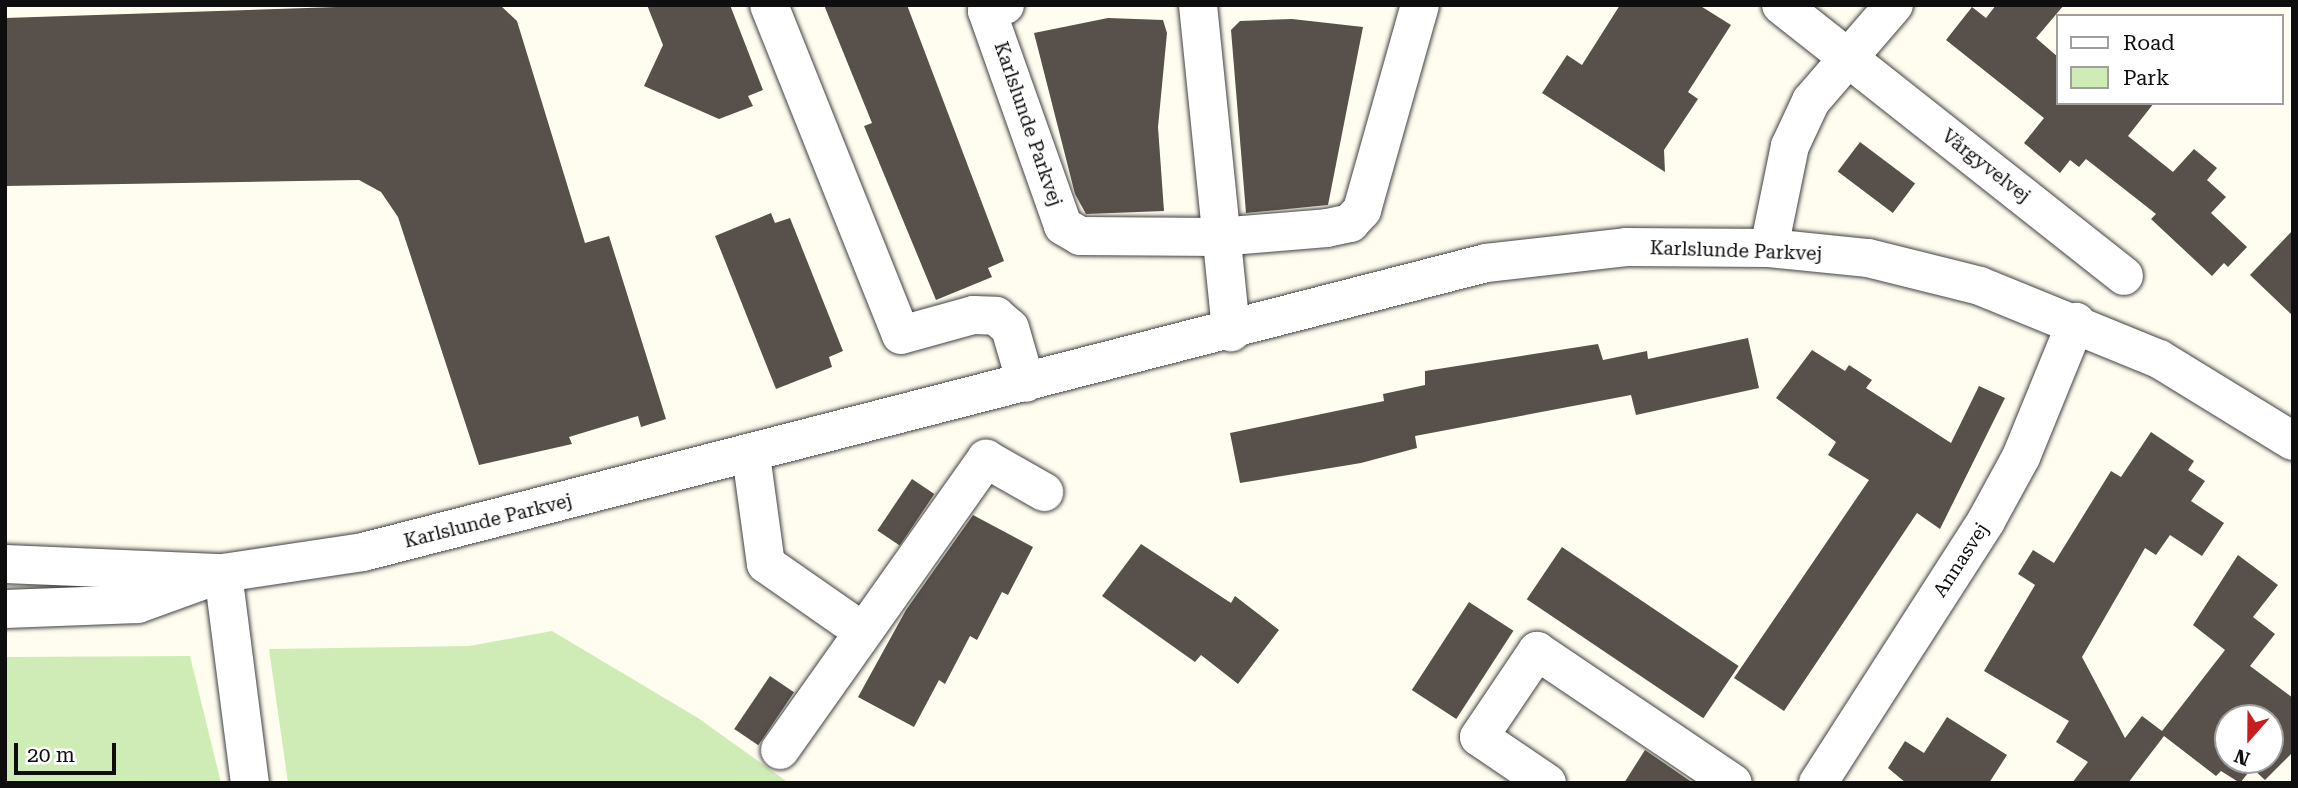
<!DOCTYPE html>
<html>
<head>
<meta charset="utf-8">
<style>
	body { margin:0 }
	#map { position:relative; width:2298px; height:788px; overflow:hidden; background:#fffdf0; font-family:"Roboto Serif",serif }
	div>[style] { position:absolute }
	.green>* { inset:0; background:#d0ecb6 }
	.building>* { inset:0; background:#58504a; transform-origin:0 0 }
	.roads { filter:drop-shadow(0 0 2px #414141) drop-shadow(0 0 2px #414141) }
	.minor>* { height:38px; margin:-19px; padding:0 19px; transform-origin:19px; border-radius:19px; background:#fff }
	span { translate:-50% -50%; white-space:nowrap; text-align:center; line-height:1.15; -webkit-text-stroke:7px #fff; paint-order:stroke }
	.street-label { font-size:19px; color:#0e0e0e }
	.frame { position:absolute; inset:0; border:7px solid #0e0e0e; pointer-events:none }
	.legend { position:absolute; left:2056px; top:14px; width:228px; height:91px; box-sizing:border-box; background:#fff; border:2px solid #9f9f9f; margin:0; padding:9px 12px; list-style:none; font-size:21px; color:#0e0e0e }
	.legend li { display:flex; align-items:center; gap:14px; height:35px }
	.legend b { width:35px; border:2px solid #9f9f9f }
	.north { position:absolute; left:2214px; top:704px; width:70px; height:70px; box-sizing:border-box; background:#fff; border:2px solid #9f9f9f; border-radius:50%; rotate:201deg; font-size:19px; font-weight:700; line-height:28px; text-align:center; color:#0e0e0e }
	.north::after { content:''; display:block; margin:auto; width:24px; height:32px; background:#c81d1d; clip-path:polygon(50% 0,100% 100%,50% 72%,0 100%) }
	.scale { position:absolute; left:14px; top:743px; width:102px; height:32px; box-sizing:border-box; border:4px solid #0e0e0e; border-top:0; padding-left:9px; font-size:21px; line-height:24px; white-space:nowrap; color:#0e0e0e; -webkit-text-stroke:5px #fff; paint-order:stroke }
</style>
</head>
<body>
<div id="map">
	<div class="green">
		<div style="clip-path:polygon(552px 631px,698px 718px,789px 783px,288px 783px,269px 649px,469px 646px)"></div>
		<div style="clip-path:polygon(190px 656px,221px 783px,5px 783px,5px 657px)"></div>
	</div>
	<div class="building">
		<div style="clip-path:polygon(397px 5px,500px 5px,517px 21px,585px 243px,609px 236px,666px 419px,641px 427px,638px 416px,569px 437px,572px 444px,479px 465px,398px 217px,381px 192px,359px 180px,5px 186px,5px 18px)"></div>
		<div style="clip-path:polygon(647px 5px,730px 5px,763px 90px,748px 96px,753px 106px,719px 119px,644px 86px,663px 45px)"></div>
		<div style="clip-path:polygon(824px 5px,907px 5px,1004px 261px,988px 268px,992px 277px,936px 300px,864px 126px,872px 123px)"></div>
		<div style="clip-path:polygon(1620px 5px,1699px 5px,1731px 25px,1688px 92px,1698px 99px,1664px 150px,1665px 172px,1542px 93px,1567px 55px,1582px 65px)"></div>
		<div style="clip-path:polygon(1996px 5px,2064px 5px,2036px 38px,2058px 57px,2058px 103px,2154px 103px,2128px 136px,2173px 172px,2194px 149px,2217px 168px,2207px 180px,2226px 197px,2211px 213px,2247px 247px,2228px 267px,2224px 263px,2212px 276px,2151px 219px,2156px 214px,2086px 159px,2079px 167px,2070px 160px,2060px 173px,2024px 143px,2044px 118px,1946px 40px,1972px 7px,1986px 18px)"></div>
		<div style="clip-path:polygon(1108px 18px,1163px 20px,1167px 33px,1158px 127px,1164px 211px,1086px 214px,1075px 194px,1034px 33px)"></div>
		<div style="clip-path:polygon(1292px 19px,1363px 27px,1328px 205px,1246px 213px,1231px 30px,1240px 21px)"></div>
		<div style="left:1860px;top:142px;width:69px;height:37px;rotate:37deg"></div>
		<div style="clip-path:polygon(771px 213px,775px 223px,790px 218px,843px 351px,829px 357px,832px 367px,776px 389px,715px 236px)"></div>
		<div style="clip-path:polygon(2293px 230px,2293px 316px,2250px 275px)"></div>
		<div style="clip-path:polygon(1748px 338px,1759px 388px,1636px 415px,1631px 395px,1415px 436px,1417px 448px,1361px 463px,1240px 483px,1230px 433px,1384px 401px,1383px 394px,1425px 385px,1425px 371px,1598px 344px,1603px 360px,1647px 351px,1648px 359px)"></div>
		<div style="clip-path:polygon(1812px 350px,1845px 371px,1849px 365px,1872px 380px,1866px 388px,1951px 443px,1979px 386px,2005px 398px,1940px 529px,1917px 513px,1784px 711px,1734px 678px,1869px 480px,1828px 455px,1836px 442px,1776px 398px)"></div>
		<div style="clip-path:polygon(evenodd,2151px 432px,2194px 461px,2188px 470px,2205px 481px,2191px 501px,2224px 523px,2202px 556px,2170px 535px,2156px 555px,2145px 548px,2082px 657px,2125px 738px,2142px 716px,2162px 731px,2225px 650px,2193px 625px,2238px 555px,2278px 585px,2253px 617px,2275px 634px,2250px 666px,2293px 698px,2293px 752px,2265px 780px,2252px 768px,2240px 783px,2221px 771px,2216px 776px,2164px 736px,2128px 783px,2072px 783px,2088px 762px,2056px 742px,2069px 721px,1984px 671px,2035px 585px,2018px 574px,2033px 550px,2054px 563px,2111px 471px,2121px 477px,2151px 432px,2228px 718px,2270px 718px,2270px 760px,2228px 760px,2228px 718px)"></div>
		<div style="left:912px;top:479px;width:27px;height:62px;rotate:34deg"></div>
		<div style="clip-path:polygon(973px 515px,1033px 547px,1008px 595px,1002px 592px,977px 640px,970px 636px,945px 684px,939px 680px,914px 727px,858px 697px,906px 610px)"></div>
		<div style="clip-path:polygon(1141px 544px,1231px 603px,1235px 596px,1279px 630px,1238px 684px,1201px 655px,1195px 662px,1102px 596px)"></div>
		<div style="left:1562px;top:547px;width:213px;height:63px;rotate:34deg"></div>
		<div style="left:1469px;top:602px;width:53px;height:105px;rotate:33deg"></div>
		<div style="left:770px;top:676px;width:29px;height:64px;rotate:34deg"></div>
		<div style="clip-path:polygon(1947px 717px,2007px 755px,1989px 783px,1906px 783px,1888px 768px,1905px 741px,1924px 753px)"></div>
		<div style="clip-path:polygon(1645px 750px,1693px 783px,1624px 783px)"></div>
	</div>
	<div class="roads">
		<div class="minor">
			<div style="left:769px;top:5px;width:355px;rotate:68.2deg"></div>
			<div style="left:901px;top:335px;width:75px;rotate:-15.5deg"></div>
			<div style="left:973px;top:315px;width:23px;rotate:2deg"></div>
			<div style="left:996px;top:316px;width:18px;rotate:41deg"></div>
			<div style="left:1010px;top:328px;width:57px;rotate:73.8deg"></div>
			<div style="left:1005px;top:5px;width:19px;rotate:162deg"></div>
			<div style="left:987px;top:11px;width:228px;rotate:70.5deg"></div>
			<div style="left:1063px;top:226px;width:20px;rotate:30deg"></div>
			<div style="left:1080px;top:236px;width:138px;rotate:0.4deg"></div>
			<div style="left:1218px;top:237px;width:109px;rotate:-4.7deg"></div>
			<div style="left:1327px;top:228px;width:24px;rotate:-12deg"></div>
			<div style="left:1350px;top:223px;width:18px;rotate:-47deg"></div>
			<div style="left:1362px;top:210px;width:213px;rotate:-74.2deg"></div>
			<div style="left:1198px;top:5px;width:329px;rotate:84.2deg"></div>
			<div style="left:1781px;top:5px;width:437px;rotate:38.3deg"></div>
			<div style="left:1769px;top:248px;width:104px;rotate:-78.4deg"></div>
			<div style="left:1790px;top:146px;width:50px;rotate:-65deg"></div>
			<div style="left:1811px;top:101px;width:127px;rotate:-49.2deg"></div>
			<div style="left:751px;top:455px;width:110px;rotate:82.2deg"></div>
			<div style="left:766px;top:564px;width:117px;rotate:34.9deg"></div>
			<div style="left:5px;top:564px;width:218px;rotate:2.4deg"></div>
			<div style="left:223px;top:573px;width:142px;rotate:-8.5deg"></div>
			<div style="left:363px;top:552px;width:1160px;rotate:-14.43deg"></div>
			<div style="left:1486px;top:263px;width:141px;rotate:-6.5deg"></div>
			<div style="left:1626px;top:247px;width:143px;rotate:0.4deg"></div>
			<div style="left:1769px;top:248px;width:100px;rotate:5.8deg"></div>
			<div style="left:1868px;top:258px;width:115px;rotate:14deg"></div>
			<div style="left:1980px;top:286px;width:193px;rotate:22.2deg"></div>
			<div style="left:2159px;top:359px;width:157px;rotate:31.5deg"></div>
			<div style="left:223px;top:573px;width:212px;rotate:82.7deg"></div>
			<div style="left:5px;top:609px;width:133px;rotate:-2.2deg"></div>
			<div style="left:138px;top:604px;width:70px;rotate:-20deg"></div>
			<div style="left:780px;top:750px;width:357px;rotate:-54.7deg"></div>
			<div style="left:986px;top:459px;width:67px;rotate:29.6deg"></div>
			<div style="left:1547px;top:783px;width:82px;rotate:-145.9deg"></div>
			<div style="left:1479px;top:737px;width:104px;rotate:-56deg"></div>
			<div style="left:1537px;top:651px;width:236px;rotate:34deg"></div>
			<div style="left:1818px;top:783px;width:311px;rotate:-57.3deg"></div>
			<div style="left:1986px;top:521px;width:73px;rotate:-61.3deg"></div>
			<div style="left:2021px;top:457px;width:146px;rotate:-67.8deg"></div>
		</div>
	</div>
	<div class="street-label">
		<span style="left:1028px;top:124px;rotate:71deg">Karlslunde Parkvej</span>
		<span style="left:1986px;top:166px;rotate:38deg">Vårgyvelvej</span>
		<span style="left:1736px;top:251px;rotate:2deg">Karlslunde Parkvej</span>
		<span style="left:488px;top:521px;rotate:-14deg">Karlslunde Parkvej</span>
		<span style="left:1961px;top:560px;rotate:-57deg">Annasvej</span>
	</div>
	<div class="frame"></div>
	<ul class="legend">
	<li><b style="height:9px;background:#fff"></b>Road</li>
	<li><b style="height:19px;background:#d0ecb6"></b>Park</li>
	</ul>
	<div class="north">N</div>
	<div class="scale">20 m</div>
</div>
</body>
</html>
